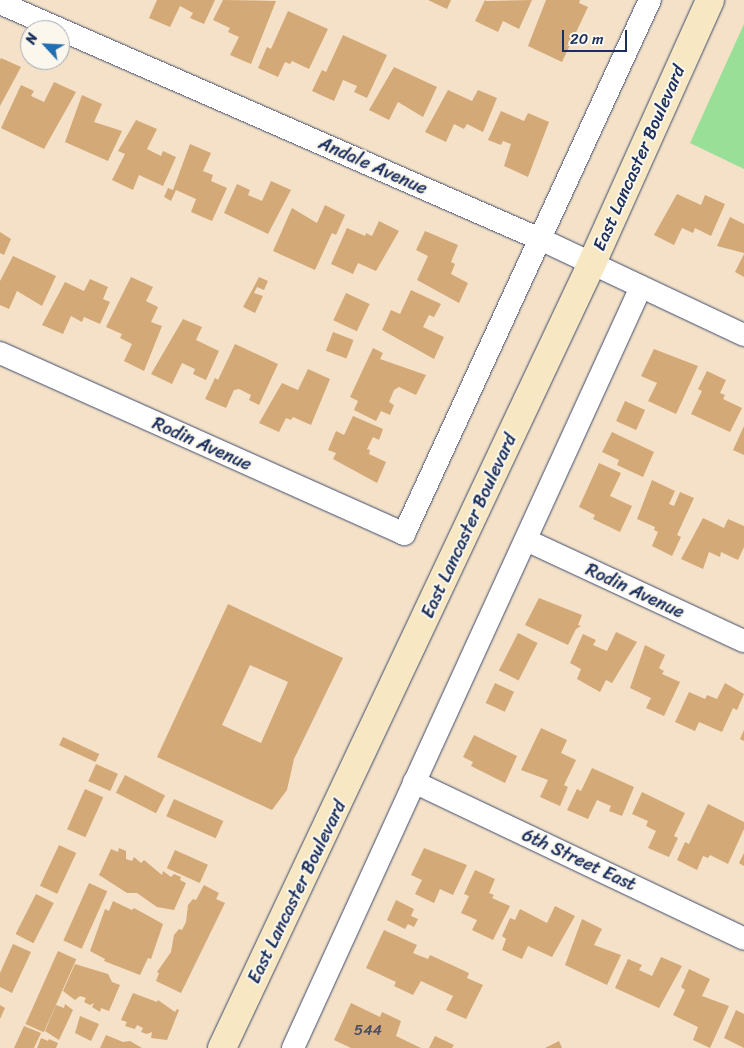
<!DOCTYPE html>
<html>
<head>
<meta charset="utf-8">
<style>
	body { margin:0 }
	#map { position:relative; width:744px; height:1048px; overflow:hidden; background:#f4e1c7; font-family:Sriracha,sans-serif }
	div>[style] { position:absolute }
	.green>* { inset:0; background:#9adf97 }
	.building>* { inset:0; background:#d4a978; transform-origin:0 0 }
	.roads { filter:drop-shadow(0 0 1px #3c4a6e) drop-shadow(0 0 1px #3c4a6e) }
	.street>* { height:22px; margin:-11px; padding:0 11px; transform-origin:11px; border-radius:11px; background:#fff }
	.secondary>* { height:28px; margin:-14px; padding:0 14px; transform-origin:14px; border-radius:14px; background:#f7e8c3 }
	span { translate:-50% -50%; white-space:nowrap; text-align:center; line-height:1.15; -webkit-text-stroke:4px #fbf7ec; paint-order:stroke }
	.number-label { font-size:15px; color:#494e64 }
	.number-label span { -webkit-text-stroke-width:0 }
	.street-label { font-size:18px; color:#1b2f5e }
	.north { position:absolute; left:20px; top:20px; width:50px; height:50px; box-sizing:border-box; background:#fbf7ec; border:1px solid #a1a7b3; border-radius:50%; rotate:295deg; font-size:14px; font-weight:700; line-height:20px; text-align:center; color:#1b2f5e }
	.north::after { content:''; display:block; margin:auto; width:18px; height:22px; background:#1f6fb2; clip-path:polygon(50% 0,100% 100%,50% 72%,0 100%) }
	.scale { position:absolute; left:562px; top:30px; width:65px; height:22px; box-sizing:border-box; border:2px solid #1b2f5e; border-top:0; padding-left:6px; font-size:15px; line-height:18px; white-space:nowrap; color:#1b2f5e; -webkit-text-stroke:4px #fbf7ec; paint-order:stroke }
</style>
</head>
<body>
<div id="map">
	<div class="green">
		<div style="clip-path:polygon(744px 24px,744px 169px,690px 143px)"></div>
	</div>
	<div class="building">
		<div style="clip-path:polygon(157px 0,215px 0,204px 24px,190px 18px,193px 13px,180px 6px,170px 27px,149px 18px)"></div>
		<div style="clip-path:polygon(223px 0,276px 1px,251px 64px,230px 55px,239px 37px,228px 32px,230px 28px,213px 20px)"></div>
		<div style="clip-path:polygon(428px 0,451px 0,447px 9px)"></div>
		<div style="clip-path:polygon(485px 0,486px 1px,532px 0,519px 29px,503px 21px,498px 32px,475px 21px)"></div>
		<div style="clip-path:polygon(546px 0,580px 0,579px 3px,588px 7px,562px 62px,528px 46px)"></div>
		<div style="clip-path:polygon(288px 11px,328px 29px,309px 69px,292px 61px,290px 64px,285px 62px,278px 77px,258px 68px,267px 47px,271px 49px)"></div>
		<div style="clip-path:polygon(343px 35px,387px 55px,367px 98px,354px 92px,357px 86px,343px 80px,334px 101px,312px 91px,322px 70px,326px 72px)"></div>
		<div style="clip-path:polygon(1px 58px,21px 67px,0 106px,0 60px)"></div>
		<div style="clip-path:polygon(394px 67px,437px 87px,423px 117px,398px 102px,389px 120px,369px 110px)"></div>
		<div style="clip-path:polygon(54px 82px,76px 92px,44px 149px,1px 128px,21px 85px,34px 91px,31px 96px,44px 102px)"></div>
		<div style="clip-path:polygon(448px 90px,472px 101px,478px 90px,497px 98px,483px 132px,467px 124px,464px 129px,454px 124px,446px 142px,425px 132px)"></div>
		<div style="clip-path:polygon(82px 95px,102px 104px,94px 122px,122px 131px,108px 161px,65px 142px)"></div>
		<div style="clip-path:polygon(501px 111px,524px 121px,528px 113px,549px 122px,528px 177px,504px 166px,511px 144px,503px 141px,501px 145px,488px 140px)"></div>
		<div style="clip-path:polygon(136px 120px,157px 129px,147px 149px,161px 156px,163px 151px,176px 157px,163px 186px,139px 175px,133px 190px,112px 180px,125px 154px,118px 151px)"></div>
		<div style="clip-path:polygon(190px 144px,211px 153px,203px 171px,213px 175px,211px 181px,227px 188px,212px 221px,191px 212px,196px 199px,176px 190px,171px 201px,164px 197px,168px 188px,173px 190px)"></div>
		<div style="clip-path:polygon(271px 181px,291px 190px,268px 234px,224px 213px,237px 184px,250px 190px,248px 195px,262px 201px)"></div>
		<div style="clip-path:polygon(677px 194px,701px 205px,705px 195px,725px 204px,711px 236px,695px 228px,693px 233px,682px 228px,674px 245px,654px 235px)"></div>
		<div style="clip-path:polygon(325px 205px,345px 215px,336px 235px,332px 233px,315px 270px,273px 251px,292px 208px,317px 223px)"></div>
		<div style="clip-path:polygon(730px 217px,744px 224px,744px 253px,717px 246px)"></div>
		<div style="clip-path:polygon(379px 221px,399px 231px,376px 271px,358px 263px,353px 274px,331px 264px,347px 228px,365px 236px,366px 233px,372px 236px)"></div>
		<div style="clip-path:polygon(425px 231px,458px 245px,451px 262px,455px 264px,451px 274px,468px 283px,459px 303px,417px 280px,428px 256px,416px 250px)"></div>
		<div style="clip-path:polygon(0 232px,11px 239px,4px 255px,0 253px)"></div>
		<div style="clip-path:polygon(744px 254px,744px 277px,735px 272px)"></div>
		<div style="clip-path:polygon(13px 256px,56px 276px,42px 306px,17px 291px,9px 309px,0 305px,0 281px)"></div>
		<div style="clip-path:polygon(131px 277px,153px 287px,146px 301px,158px 307px,151px 322px,162px 326px,144px 371px,124px 361px,132px 344px,120px 338px,122px 334px,106px 327px)"></div>
		<div style="clip-path:polygon(259px 277px,268px 281px,264px 290px,257px 287px,254px 293px,263px 296px,255px 313px,243px 307px)"></div>
		<div style="clip-path:polygon(90px 279px,108px 287px,103px 299px,110px 302px,100px 324px,84px 317px,82px 322px,71px 316px,63px 334px,42px 325px,65px 282px,84px 291px)"></div>
		<div style="clip-path:polygon(411px 290px,441px 304px,434px 317px,429px 315px,423px 327px,444px 337px,434px 359px,382px 330px,391px 310px,400px 314px)"></div>
		<div style="left:346px;top:293px;width:26px;height:30px;rotate:25deg"></div>
		<div style="clip-path:polygon(183px 319px,202px 327px,196px 340px,219px 351px,206px 380px,193px 374px,195px 369px,182px 363px,172px 384px,151px 374px)"></div>
		<div style="left:333px;top:332px;width:22px;height:20px;rotate:21deg"></div>
		<div style="clip-path:polygon(235px 344px,278px 364px,259px 405px,249px 400px,251px 395px,239px 389px,234px 390px,226px 408px,205px 399px,215px 378px,218px 380px)"></div>
		<div style="clip-path:polygon(373px 348px,383px 353px,380px 359px,426px 375px,416px 395px,399px 387px,394px 390px,389px 402px,394px 405px,390px 415px,381px 411px,376px 421px,354px 410px,358px 401px,350px 397px)"></div>
		<div style="clip-path:polygon(654px 349px,698px 366px,676px 414px,648px 401px,657px 383px,641px 376px)"></div>
		<div style="clip-path:polygon(308px 369px,330px 379px,311px 425px,293px 417px,291px 420px,286px 418px,279px 432px,259px 423px,282px 383px,298px 390px)"></div>
		<div style="clip-path:polygon(707px 371px,726px 380px,720px 393px,725px 395px,723px 399px,742px 408px,730px 432px,691px 414px,702px 391px,698px 389px)"></div>
		<div style="left:625px;top:401px;width:22px;height:22px;rotate:24deg"></div>
		<div style="clip-path:polygon(353px 416px,383px 429px,379px 440px,373px 437px,367px 449px,370px 450px,369px 454px,386px 462px,377px 483px,333px 459px,336px 453px,328px 450px,336px 431px,344px 435px)"></div>
		<div style="clip-path:polygon(744px 426px,744px 455px,733px 450px)"></div>
		<div style="clip-path:polygon(612px 432px,654px 452px,643px 477px,617px 465px,619px 460px,602px 452px)"></div>
		<div style="clip-path:polygon(599px 463px,621px 473px,610px 496px,632px 506px,620px 532px,593px 519px,595px 515px,579px 507px)"></div>
		<div style="clip-path:polygon(652px 480px,675px 491px,669px 504px,674px 506px,680px 492px,694px 498px,677px 535px,681px 537px,672px 556px,652px 546px,658px 532px,654px 530px,655px 527px,637px 519px)"></div>
		<div style="clip-path:polygon(703px 518px,724px 528px,728px 519px,744px 526px,744px 547px,738px 560px,721px 552px,720px 557px,709px 552px,703px 569px,681px 559px)"></div>
		<div style="clip-path:polygon(539px 598px,582px 615px,578px 625px,581px 626px,576px 629px,568px 645px,525px 625px)"></div>
		<div style="clip-path:polygon(evenodd,228px 604px,343px 658px,294px 759px,287px 790px,272px 810px,157px 757px,228px 604px,250px 665px,288px 682px,261px 743px,222px 725px,250px 665px)"></div>
		<div style="clip-path:polygon(616px 632px,637px 642px,612px 683px,606px 680px,600px 692px,577px 679px,581px 669px,570px 663px,583px 634px,596px 640px,593px 645px,607px 651px)"></div>
		<div style="left:518px;top:633px;width:22px;height:42px;rotate:27deg"></div>
		<div style="clip-path:polygon(645px 645px,665px 655px,659px 668px,664px 671px,662px 674px,680px 682px,664px 716px,646px 708px,651px 698px,630px 688px)"></div>
		<div style="left:495px;top:683px;width:21px;height:22px;rotate:25deg"></div>
		<div style="clip-path:polygon(725px 683px,744px 694px,737px 710px,733px 708px,722px 732px,699px 722px,695px 731px,675px 722px,689px 692px,705px 699px,707px 695px,717px 699px)"></div>
		<div style="clip-path:polygon(541px 728px,567px 740px,561px 753px,576px 760px,564px 785px,568px 787px,560px 806px,540px 797px,548px 780px,521px 770px)"></div>
		<div style="clip-path:polygon(744px 730px,744px 741px,740px 739px)"></div>
		<div style="clip-path:polygon(474px 735px,517px 756px,505px 783px,471px 766px,473px 762px,463px 757px)"></div>
		<div style="left:63px;top:737px;width:40px;height:9px;rotate:25deg"></div>
		<div style="left:96px;top:764px;width:24px;height:19px;rotate:24deg"></div>
		<div style="clip-path:polygon(592px 768px,634px 787px,622px 816px,609px 811px,611px 806px,597px 800px,588px 819px,567px 810px,577px 789px,581px 791px)"></div>
		<div style="left:125px;top:775px;width:45px;height:20px;rotate:27deg"></div>
		<div style="left:85px;top:789px;width:20px;height:44px;rotate:24deg"></div>
		<div style="clip-path:polygon(642px 792px,685px 813px,674px 836px,678px 838px,669px 857px,648px 848px,656px 831px,646px 826px,648px 821px,632px 814px)"></div>
		<div style="left:174px;top:799px;width:54px;height:19px;rotate:24deg"></div>
		<div style="clip-path:polygon(708px 804px,744px 822px,744px 829px,728px 864px,710px 855px,708px 858px,703px 856px,697px 870px,677px 860px,685px 842px,689px 844px)"></div>
		<div style="left:59px;top:845px;width:19px;height:45px;rotate:25deg"></div>
		<div style="clip-path:polygon(119px 848px,126px 851px,126px 859px,132px 861px,134px 857px,141px 863px,144px 860px,162px 875px,163px 871px,171px 877px,174px 874px,181px 877px,180px 880px,186px 883px,174px 910px,157px 907px,137px 893px,127px 893px,99px 875px,111px 849px,118px 852px)"></div>
		<div style="clip-path:polygon(424px 848px,467px 865px,453px 895px,440px 889px,434px 903px,415px 894px,422px 880px,411px 875px)"></div>
		<div style="left:175px;top:850px;width:36px;height:20px;rotate:24deg"></div>
		<div style="clip-path:polygon(744px 853px,744px 866px,739px 863px)"></div>
		<div style="clip-path:polygon(475px 870px,495px 879px,489px 893px,494px 895px,492px 898px,510px 906px,493px 940px,472px 930px,477px 920px,461px 913px,469px 896px,464px 894px)"></div>
		<div style="left:89px;top:883px;width:20px;height:63px;rotate:24deg"></div>
		<div style="clip-path:polygon(204px 885px,219px 893px,216px 899px,225px 903px,181px 993px,156px 981px,159px 973px,157px 972px,171px 952px,174px 935px,179px 929px,182px 930px,186px 922px,188px 905px,193px 899px,196px 900px)"></div>
		<div style="left:36px;top:894px;width:20px;height:45px;rotate:27deg"></div>
		<div style="clip-path:polygon(396px 900px,414px 909px,411px 916px,418px 919px,414px 927px,408px 924px,405px 929px,387px 920px)"></div>
		<div style="clip-path:polygon(113px 901px,132px 910px,134px 908px,163px 924px,151px 959px,148px 958px,140px 975px,104px 961px,105px 959px,90px 951px,105px 909px,109px 911px)"></div>
		<div style="clip-path:polygon(555px 906px,575px 916px,552px 957px,528px 946px,522px 959px,502px 950px,506px 939px,502px 936px,510px 918px,515px 920px,520px 909px,547px 923px)"></div>
		<div style="clip-path:polygon(582px 919px,602px 929px,594px 945px,621px 955px,607px 985px,565px 965px)"></div>
		<div style="clip-path:polygon(384px 930px,417px 945px,413px 953px,428px 959px,430px 955px,469px 973px,467px 978px,483px 985px,466px 1019px,446px 1010px,453px 996px,421px 981px,413px 995px,394px 986px,396px 982px,366px 968px)"></div>
		<div style="clip-path:polygon(13px 944px,31px 952px,12px 993px,0 987px,0 973px)"></div>
		<div style="left:58px;top:951px;width:20px;height:80px;rotate:24deg"></div>
		<div style="clip-path:polygon(661px 957px,682px 966px,659px 1008px,615px 988px,628px 959px,642px 965px,639px 970px,652px 976px)"></div>
		<div style="clip-path:polygon(75px 964px,108px 974px,112px 982px,120px 985px,109px 1011px,101px 1008px,100px 1012px,92px 1007px,94px 1003px,90px 1005px,84px 1002px,86px 998px,80px 996px,75px 1000px,63px 991px)"></div>
		<div style="clip-path:polygon(689px 969px,710px 979px,702px 996px,729px 1006px,710px 1048px,693px 1040px,698px 1027px,673px 1015px,685px 990px,681px 987px)"></div>
		<div style="clip-path:polygon(133px 993px,157px 1002px,158px 1000px,175px 1012px,177px 1009px,179px 1010px,167px 1040px,151px 1038px,152px 1032px,147px 1034px,141px 1032px,143px 1028px,137px 1025px,135px 1029px,125px 1026px,127px 1022px,121px 1020px)"></div>
		<div style="clip-path:polygon(351px 1003px,380px 1017px,382px 1012px,401px 1021px,396px 1036px,421px 1048px,351px 1048px,334px 1040px)"></div>
		<div style="clip-path:polygon(65px 1004px,73px 1010px,59px 1040px,45px 1031px,56px 1005px,64px 1008px)"></div>
		<div style="clip-path:polygon(0 1005px,5px 1008px,0 1019px)"></div>
		<div style="clip-path:polygon(736px 1010px,744px 1014px,744px 1048px,724px 1038px)"></div>
		<div style="clip-path:polygon(80px 1016px,99px 1024px,91px 1041px,75px 1033px)"></div>
		<div style="clip-path:polygon(24px 1026px,41px 1033px,34px 1048px,14px 1048px)"></div>
		<div style="clip-path:polygon(106px 1035px,123px 1042px,130px 1041px,142px 1048px,100px 1048px)"></div>
		<div style="clip-path:polygon(435px 1036px,454px 1045px,452px 1048px,429px 1048px)"></div>
		<div style="clip-path:polygon(41px 1038px,48px 1041px,49px 1039px,58px 1043px,56px 1048px,37px 1048px)"></div>
		<div style="clip-path:polygon(559px 1041px,562px 1048px,545px 1048px)"></div>
	</div>
	<div class="roads">
		<div class="street">
			<div style="left:0;top:3px;width:592px;rotate:23.62deg"></div>
			<div style="left:542px;top:240px;width:223px;rotate:25.2deg"></div>
			<div style="left:0;top:353px;width:443px;rotate:24.1deg"></div>
			<div style="left:404px;top:534px;width:588px;rotate:-65.27deg"></div>
			<div style="left:526px;top:540px;width:240px;rotate:24.9deg"></div>
			<div style="left:414px;top:782px;width:365px;rotate:25.4deg"></div>
			<div style="left:293px;top:1048px;width:837px;rotate:-65.43deg"></div>
		</div>
		<div class="secondary">
			<div style="left:222px;top:1048px;width:868px;rotate:-64.76deg"></div>
			<div style="left:592px;top:263px;width:288px;rotate:-65.8deg"></div>
		</div>
	</div>
	<div class="number-label">
		<span style="left:368px;top:1031px">544</span>
	</div>
	<div class="street-label">
		<span style="left:639px;top:158px;rotate:-66deg">East Lancaster Boulevard</span>
		<span style="left:373px;top:166px;rotate:24deg">Andale Avenue</span>
		<span style="left:202px;top:444px;rotate:24deg">Rodin Avenue</span>
		<span style="left:469px;top:526px;rotate:-65deg">East Lancaster Boulevard</span>
		<span style="left:635px;top:591px;rotate:25deg">Rodin Avenue</span>
		<span style="left:579px;top:860px;rotate:25deg">6th Street East</span>
		<span style="left:297px;top:892px;rotate:-64deg">East Lancaster Boulevard</span>
	</div>
	<div class="north">N</div>
	<div class="scale">20 m</div>
</div>
</body>
</html>
